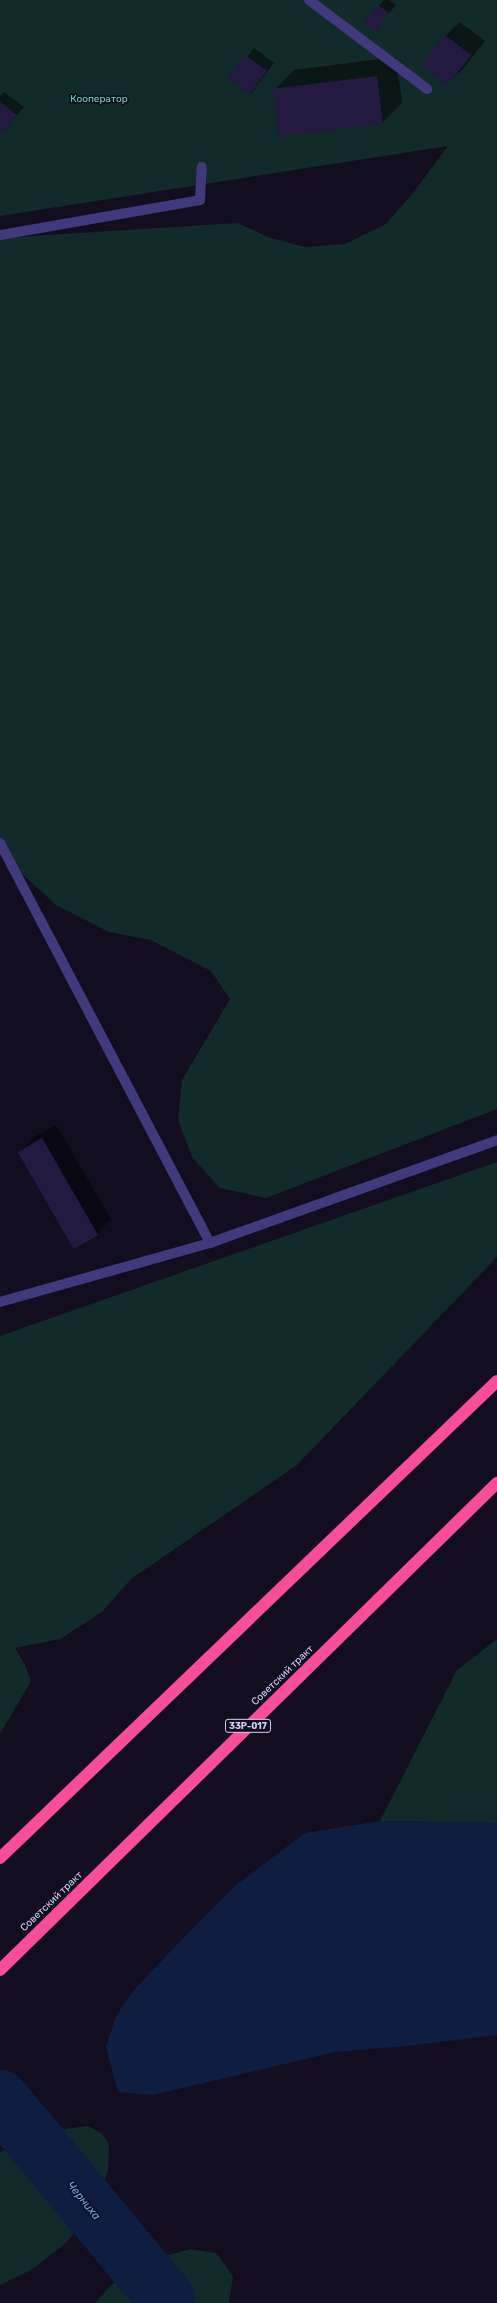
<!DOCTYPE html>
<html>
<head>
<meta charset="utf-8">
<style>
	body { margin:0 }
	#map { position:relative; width:497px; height:2303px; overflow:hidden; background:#120e20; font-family:Rubik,sans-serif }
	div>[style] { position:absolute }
	.green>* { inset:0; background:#112a2a }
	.water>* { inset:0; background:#0d1e40 }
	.shadow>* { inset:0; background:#0007; transform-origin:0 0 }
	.river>* { height:58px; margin:-29px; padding:0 29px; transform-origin:29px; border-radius:29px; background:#0d1e40 }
	.building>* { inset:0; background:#241a40; transform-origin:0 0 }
	.lane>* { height:10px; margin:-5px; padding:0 5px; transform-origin:5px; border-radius:5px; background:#403a7d }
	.street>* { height:10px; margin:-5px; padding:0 5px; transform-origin:5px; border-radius:5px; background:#403a7d }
	.highway>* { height:12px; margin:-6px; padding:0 6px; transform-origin:6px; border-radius:6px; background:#f84e99 }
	span { translate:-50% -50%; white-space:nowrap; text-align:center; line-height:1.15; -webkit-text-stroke:3.5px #120e20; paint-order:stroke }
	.shield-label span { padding:1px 3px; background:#120e20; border:1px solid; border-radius:3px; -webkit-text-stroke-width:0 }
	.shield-label { font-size:9px; color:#d6cffd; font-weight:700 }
	.park-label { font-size:10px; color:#5edac0 }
	.street-label { font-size:10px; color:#d6cffd }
	.water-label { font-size:11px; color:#61adf9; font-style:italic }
</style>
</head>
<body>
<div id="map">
	<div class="green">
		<div style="clip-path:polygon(0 0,497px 0,497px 1109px,266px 1198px,220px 1188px,192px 1157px,178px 1120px,182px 1080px,230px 999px,211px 971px,151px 940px,109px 932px,56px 905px,7px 860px,0 846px,0 238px,237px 223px,268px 237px,304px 247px,345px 244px,386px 224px,413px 193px,448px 146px,0 216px)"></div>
		<div style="clip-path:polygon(497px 1162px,497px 1257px,297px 1465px,131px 1579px,102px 1612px,60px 1639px,15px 1648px,24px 1663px,31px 1681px,0 1734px,0 1336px)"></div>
		<div style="clip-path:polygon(497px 1639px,497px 1823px,380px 1821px,457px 1670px)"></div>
		<div style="clip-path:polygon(88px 2126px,101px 2133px,109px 2144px,108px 2171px,92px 2209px,66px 2243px,31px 2270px,0 2285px,0 2152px,49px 2131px)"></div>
		<div style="clip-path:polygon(190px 2249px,216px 2253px,233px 2276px,229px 2303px,95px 2303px,112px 2284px,149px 2261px)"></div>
	</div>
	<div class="water">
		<div style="clip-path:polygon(380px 1821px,497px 1823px,497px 2035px,407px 2046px,335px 2052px,153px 2095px,118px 2092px,106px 2047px,116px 2016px,133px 1991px,166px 1956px,236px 1885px,305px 1833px)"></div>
	</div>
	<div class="shadow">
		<div style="clip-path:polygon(384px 0,389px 0,396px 5px,375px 30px,365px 22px)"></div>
		<div style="clip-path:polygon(460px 22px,485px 41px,463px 69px,448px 83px,445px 36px)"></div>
		<div style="left:254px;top:48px;width:25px;height:38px;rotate:37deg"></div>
		<div style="clip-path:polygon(396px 57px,402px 103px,382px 123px,274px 90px,294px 70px)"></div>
		<div style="clip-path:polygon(4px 92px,24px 107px,2px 133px,0 131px,0 96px)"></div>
		<div style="clip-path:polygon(56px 1125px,111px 1219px,97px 1234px,75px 1246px,20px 1152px,34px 1137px)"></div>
	</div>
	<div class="river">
		<div style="left:0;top:2099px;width:259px;rotate:50.3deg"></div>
		<div style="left:165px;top:2298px;width:5px;rotate:79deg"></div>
	</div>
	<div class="building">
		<div style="clip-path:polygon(378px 5px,389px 13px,375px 32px,364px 22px)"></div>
		<div style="left:445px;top:35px;width:33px;height:38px;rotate:38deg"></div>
		<div style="left:245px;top:55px;width:27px;height:29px;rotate:36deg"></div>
		<div style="left:377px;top:76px;width:48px;height:105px;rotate:83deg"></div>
		<div style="clip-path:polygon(0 102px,17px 115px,2px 134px,0 132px)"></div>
		<div style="left:42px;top:1138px;width:112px;height:28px;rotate:60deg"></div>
	</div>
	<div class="lane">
		<div style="left:309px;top:0;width:148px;rotate:37deg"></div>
		<div style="left:0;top:235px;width:203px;rotate:-9.9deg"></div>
		<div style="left:200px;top:200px;width:33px;rotate:-87deg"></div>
	</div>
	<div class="street">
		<div style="left:0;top:843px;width:452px;rotate:62.3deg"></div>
		<div style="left:0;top:1302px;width:218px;rotate:-15.7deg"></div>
		<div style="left:210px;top:1243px;width:305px;rotate:-19.7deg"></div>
	</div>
	<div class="highway">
		<div style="left:0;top:1858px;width:689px;rotate:-43.82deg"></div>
		<div style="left:0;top:1970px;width:696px;rotate:-44.42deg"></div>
	</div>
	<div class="shield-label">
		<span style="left:248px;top:1726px">33Р-017</span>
	</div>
	<div class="park-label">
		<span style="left:99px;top:100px">Кооператор</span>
	</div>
	<div class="street-label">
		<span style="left:283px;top:1676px;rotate:-44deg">Советский тракт</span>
		<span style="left:52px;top:1902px;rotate:-44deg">Советский тракт</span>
	</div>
	<div class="water-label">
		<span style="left:83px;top:2201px;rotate:51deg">Черниха</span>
	</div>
</div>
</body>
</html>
